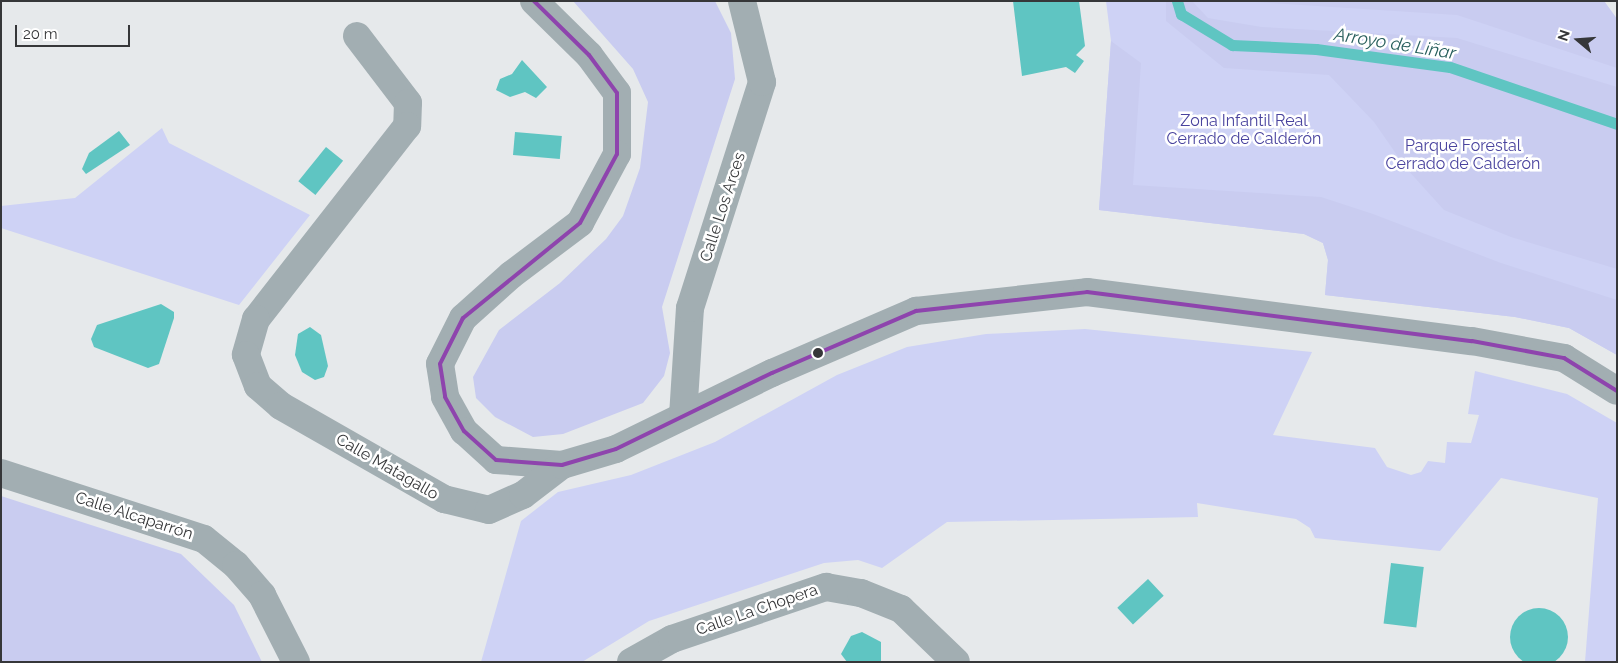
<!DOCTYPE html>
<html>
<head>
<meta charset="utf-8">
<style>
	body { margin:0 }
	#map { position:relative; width:1618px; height:663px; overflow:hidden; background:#e6e9eb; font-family:Raleway,sans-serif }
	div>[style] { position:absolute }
	.green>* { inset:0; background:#ced2f5 }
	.forest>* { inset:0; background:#c9ccf0 }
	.water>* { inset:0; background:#5fc5c2; transform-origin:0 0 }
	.round { border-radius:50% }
	.stream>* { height:11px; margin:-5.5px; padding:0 5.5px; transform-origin:5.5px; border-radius:5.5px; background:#5fc5c2 }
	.minor>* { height:28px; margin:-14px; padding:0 14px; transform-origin:14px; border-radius:14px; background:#a2aeb2 }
	.bus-1>* { height:4px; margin:-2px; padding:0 2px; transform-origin:2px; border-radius:2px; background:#8e44ad }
	.dots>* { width:14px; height:14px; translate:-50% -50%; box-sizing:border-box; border:2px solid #fff; border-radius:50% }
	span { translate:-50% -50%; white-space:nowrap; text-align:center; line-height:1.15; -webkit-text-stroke:5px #fff; paint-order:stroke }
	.park-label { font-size:16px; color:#49439e }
	.street-label { font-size:16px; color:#363739 }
	.water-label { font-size:18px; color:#285f5c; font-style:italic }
	.frame { position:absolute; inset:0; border:2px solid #363739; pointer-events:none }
	.north { position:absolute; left:1553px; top:15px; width:50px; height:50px; -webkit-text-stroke:4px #fff; paint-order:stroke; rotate:288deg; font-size:14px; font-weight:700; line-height:20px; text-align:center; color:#363739 }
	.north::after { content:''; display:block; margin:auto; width:18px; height:22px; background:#363739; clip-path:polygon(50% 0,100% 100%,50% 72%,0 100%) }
	.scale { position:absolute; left:15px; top:25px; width:115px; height:22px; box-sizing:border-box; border:2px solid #363739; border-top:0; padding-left:6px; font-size:15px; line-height:18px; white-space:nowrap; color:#363739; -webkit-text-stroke:4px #fff; paint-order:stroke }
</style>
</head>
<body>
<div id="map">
	<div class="green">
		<div style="clip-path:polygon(1106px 1px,1604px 1px,1617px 19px,1617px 355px,1569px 328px,1515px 317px,1325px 295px,1328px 260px,1323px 243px,1304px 234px,1099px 210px,1111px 41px)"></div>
		<div style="clip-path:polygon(162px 128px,169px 143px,310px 215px,239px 305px,1px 228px,1px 206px,75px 198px)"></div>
		<div style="clip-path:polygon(1085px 329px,1312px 352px,1273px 435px,1375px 448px,1387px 467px,1411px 475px,1421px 472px,1428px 461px,1445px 463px,1447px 442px,1471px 443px,1479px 415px,1468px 414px,1475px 371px,1567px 394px,1617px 423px,1617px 662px,1585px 662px,1598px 498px,1501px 478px,1440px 551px,1315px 538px,1310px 528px,1296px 519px,1197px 503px,1198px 517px,947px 522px,882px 568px,858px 560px,824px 563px,649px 621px,582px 662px,481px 662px,521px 521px,558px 492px,631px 475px,715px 442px,837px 375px,907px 347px,986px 334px)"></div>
	</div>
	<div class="forest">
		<div style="clip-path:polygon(573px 1px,715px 1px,731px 33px,735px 79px,662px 307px,670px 353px,664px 376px,643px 403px,563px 434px,533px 437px,495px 417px,476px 398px,473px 377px,499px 330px,560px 283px,606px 239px,623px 216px,640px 168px,648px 102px,633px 69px)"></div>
		<div style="clip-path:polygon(1166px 1px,1192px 1px,1208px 18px,1262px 27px,1457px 38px,1617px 87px,1617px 269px,1511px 237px,1444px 210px,1406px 168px,1374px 122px,1329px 75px,1224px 68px,1166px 21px)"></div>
		<div style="clip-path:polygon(1239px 1px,1604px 1px,1617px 19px,1617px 68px,1457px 15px)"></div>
		<div style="clip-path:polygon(1111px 41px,1141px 63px,1133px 185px,1321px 197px,1373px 214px,1501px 263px,1617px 300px,1617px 355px,1569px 328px,1515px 317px,1325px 295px,1328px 260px,1323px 243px,1304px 234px,1099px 210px)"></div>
		<div style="clip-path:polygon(1px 496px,181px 554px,234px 605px,262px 662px,1px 662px)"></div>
	</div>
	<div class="water">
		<div style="clip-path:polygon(1013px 1px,1079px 1px,1085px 46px,1076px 55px,1084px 61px,1075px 73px,1066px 67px,1022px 76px)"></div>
		<div style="clip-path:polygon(522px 60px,547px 87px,536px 98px,525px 92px,510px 97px,496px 90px,500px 79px,512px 74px)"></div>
		<div style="clip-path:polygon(119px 131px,130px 145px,86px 174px,82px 169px,89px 153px)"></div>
		<div style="left:515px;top:132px;width:47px;height:23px;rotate:5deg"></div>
		<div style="left:326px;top:147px;width:22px;height:44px;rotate:39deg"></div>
		<div style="clip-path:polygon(161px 304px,174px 312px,174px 318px,159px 364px,148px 368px,94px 347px,91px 339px,97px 325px)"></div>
		<div style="clip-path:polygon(310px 327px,321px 335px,328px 366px,324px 377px,315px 380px,302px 372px,295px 355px,298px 334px)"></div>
		<div style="left:1391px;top:563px;width:33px;height:61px;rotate:7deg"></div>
		<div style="left:1148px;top:579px;width:23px;height:42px;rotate:47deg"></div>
		<div class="round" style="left:1510px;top:608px;width:58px;height:58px"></div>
		<div style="clip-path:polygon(862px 632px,881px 642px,881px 662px,847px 662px,841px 654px,851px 636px)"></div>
	</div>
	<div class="stream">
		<div style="left:1177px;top:1px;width:14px;rotate:73deg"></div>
		<div style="left:1181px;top:14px;width:60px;rotate:31.3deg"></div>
		<div style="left:1232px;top:45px;width:84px;rotate:2.7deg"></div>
		<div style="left:1316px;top:49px;width:135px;rotate:7.7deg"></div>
		<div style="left:1450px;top:67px;width:176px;rotate:18.8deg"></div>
	</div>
	<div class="minor">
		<div style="left:534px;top:1px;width:77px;rotate:44.5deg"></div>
		<div style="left:589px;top:55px;width:47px;rotate:53.6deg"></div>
		<div style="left:617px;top:93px;width:61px;rotate:90deg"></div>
		<div style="left:617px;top:154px;width:78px;rotate:118.2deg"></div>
		<div style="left:580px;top:223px;width:86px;rotate:143deg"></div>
		<div style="left:511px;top:275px;width:64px;rotate:138.1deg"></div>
		<div style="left:463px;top:318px;width:51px;rotate:116.6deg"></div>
		<div style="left:440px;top:364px;width:33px;rotate:81deg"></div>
		<div style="left:445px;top:397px;width:39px;rotate:61deg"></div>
		<div style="left:464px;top:431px;width:43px;rotate:42.2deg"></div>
		<div style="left:496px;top:460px;width:66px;rotate:4.3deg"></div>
		<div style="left:357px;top:36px;width:84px;rotate:52.7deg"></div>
		<div style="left:408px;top:103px;width:23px;rotate:92deg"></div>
		<div style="left:407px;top:126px;width:245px;rotate:128deg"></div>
		<div style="left:256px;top:319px;width:37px;rotate:106deg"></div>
		<div style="left:246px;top:355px;width:33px;rotate:69deg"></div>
		<div style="left:258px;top:386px;width:30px;rotate:41deg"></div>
		<div style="left:281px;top:406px;width:188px;rotate:29.7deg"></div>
		<div style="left:444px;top:499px;width:46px;rotate:13.7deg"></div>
		<div style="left:489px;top:510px;width:37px;rotate:-24deg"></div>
		<div style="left:523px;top:495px;width:49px;rotate:-37.6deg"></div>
		<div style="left:562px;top:465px;width:56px;rotate:-16.5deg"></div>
		<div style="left:616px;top:449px;width:174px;rotate:-26deg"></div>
		<div style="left:772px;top:373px;width:157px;rotate:-23.3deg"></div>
		<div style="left:916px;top:311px;width:172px;rotate:-6.3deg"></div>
		<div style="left:1087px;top:292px;width:388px;rotate:7.3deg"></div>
		<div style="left:1472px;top:341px;width:94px;rotate:10.5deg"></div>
		<div style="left:1564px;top:358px;width:62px;rotate:31.9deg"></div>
		<div style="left:683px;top:416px;width:108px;rotate:-86.3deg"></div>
		<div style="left:690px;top:308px;width:237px;rotate:-72.3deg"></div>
		<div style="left:762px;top:82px;width:83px;rotate:-103.9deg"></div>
		<div style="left:1px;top:473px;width:213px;rotate:18deg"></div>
		<div style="left:204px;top:539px;width:41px;rotate:39.1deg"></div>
		<div style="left:236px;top:565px;width:40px;rotate:49deg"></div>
		<div style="left:262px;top:595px;width:75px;rotate:63.1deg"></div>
		<div style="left:631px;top:662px;width:47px;rotate:-29.3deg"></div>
		<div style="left:672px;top:639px;width:163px;rotate:-18.7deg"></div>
		<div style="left:826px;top:587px;width:36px;rotate:10deg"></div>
		<div style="left:861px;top:593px;width:43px;rotate:21.8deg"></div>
		<div style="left:901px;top:609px;width:76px;rotate:43.9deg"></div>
	</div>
	<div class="bus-1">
		<div style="left:534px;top:1px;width:77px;rotate:44.5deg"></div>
		<div style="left:589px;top:55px;width:47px;rotate:53.6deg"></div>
		<div style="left:617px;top:93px;width:61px;rotate:90deg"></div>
		<div style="left:617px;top:154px;width:78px;rotate:118.2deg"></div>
		<div style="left:580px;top:223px;width:151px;rotate:140.9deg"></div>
		<div style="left:463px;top:318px;width:51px;rotate:116.6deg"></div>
		<div style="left:440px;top:364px;width:33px;rotate:81deg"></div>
		<div style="left:445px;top:397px;width:39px;rotate:61deg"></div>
		<div style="left:464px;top:431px;width:43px;rotate:42.2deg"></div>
		<div style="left:496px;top:460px;width:66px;rotate:4.3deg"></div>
		<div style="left:562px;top:465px;width:56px;rotate:-16.5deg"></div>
		<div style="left:616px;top:449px;width:174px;rotate:-26deg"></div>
		<div style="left:772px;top:373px;width:157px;rotate:-23.3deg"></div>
		<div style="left:916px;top:311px;width:172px;rotate:-6.3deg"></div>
		<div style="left:1087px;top:292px;width:388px;rotate:7.3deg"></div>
		<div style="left:1472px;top:341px;width:94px;rotate:10.5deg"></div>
		<div style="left:1564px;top:358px;width:62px;rotate:31.9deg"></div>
	</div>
	<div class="dots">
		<div style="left:818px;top:353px;background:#363739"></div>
	</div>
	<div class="park-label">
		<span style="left:1244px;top:130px">Zona Infantil Real<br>Cerrado de Calderón</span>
		<span style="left:1463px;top:155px">Parque Forestal<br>Cerrado de Calderón</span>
	</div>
	<div class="street-label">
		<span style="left:723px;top:207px;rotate:-72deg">Calle Los Arces</span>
		<span style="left:387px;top:467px;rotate:30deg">Calle Matagallo</span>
		<span style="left:134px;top:516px;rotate:18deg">Calle Alcaparrón</span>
		<span style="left:757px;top:610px;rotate:-19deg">Calle La Chopera</span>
	</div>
	<div class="water-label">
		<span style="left:1395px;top:44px;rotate:9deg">Arroyo de Liñar</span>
	</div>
	<div class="frame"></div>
	<div class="north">N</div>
	<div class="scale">20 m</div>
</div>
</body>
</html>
